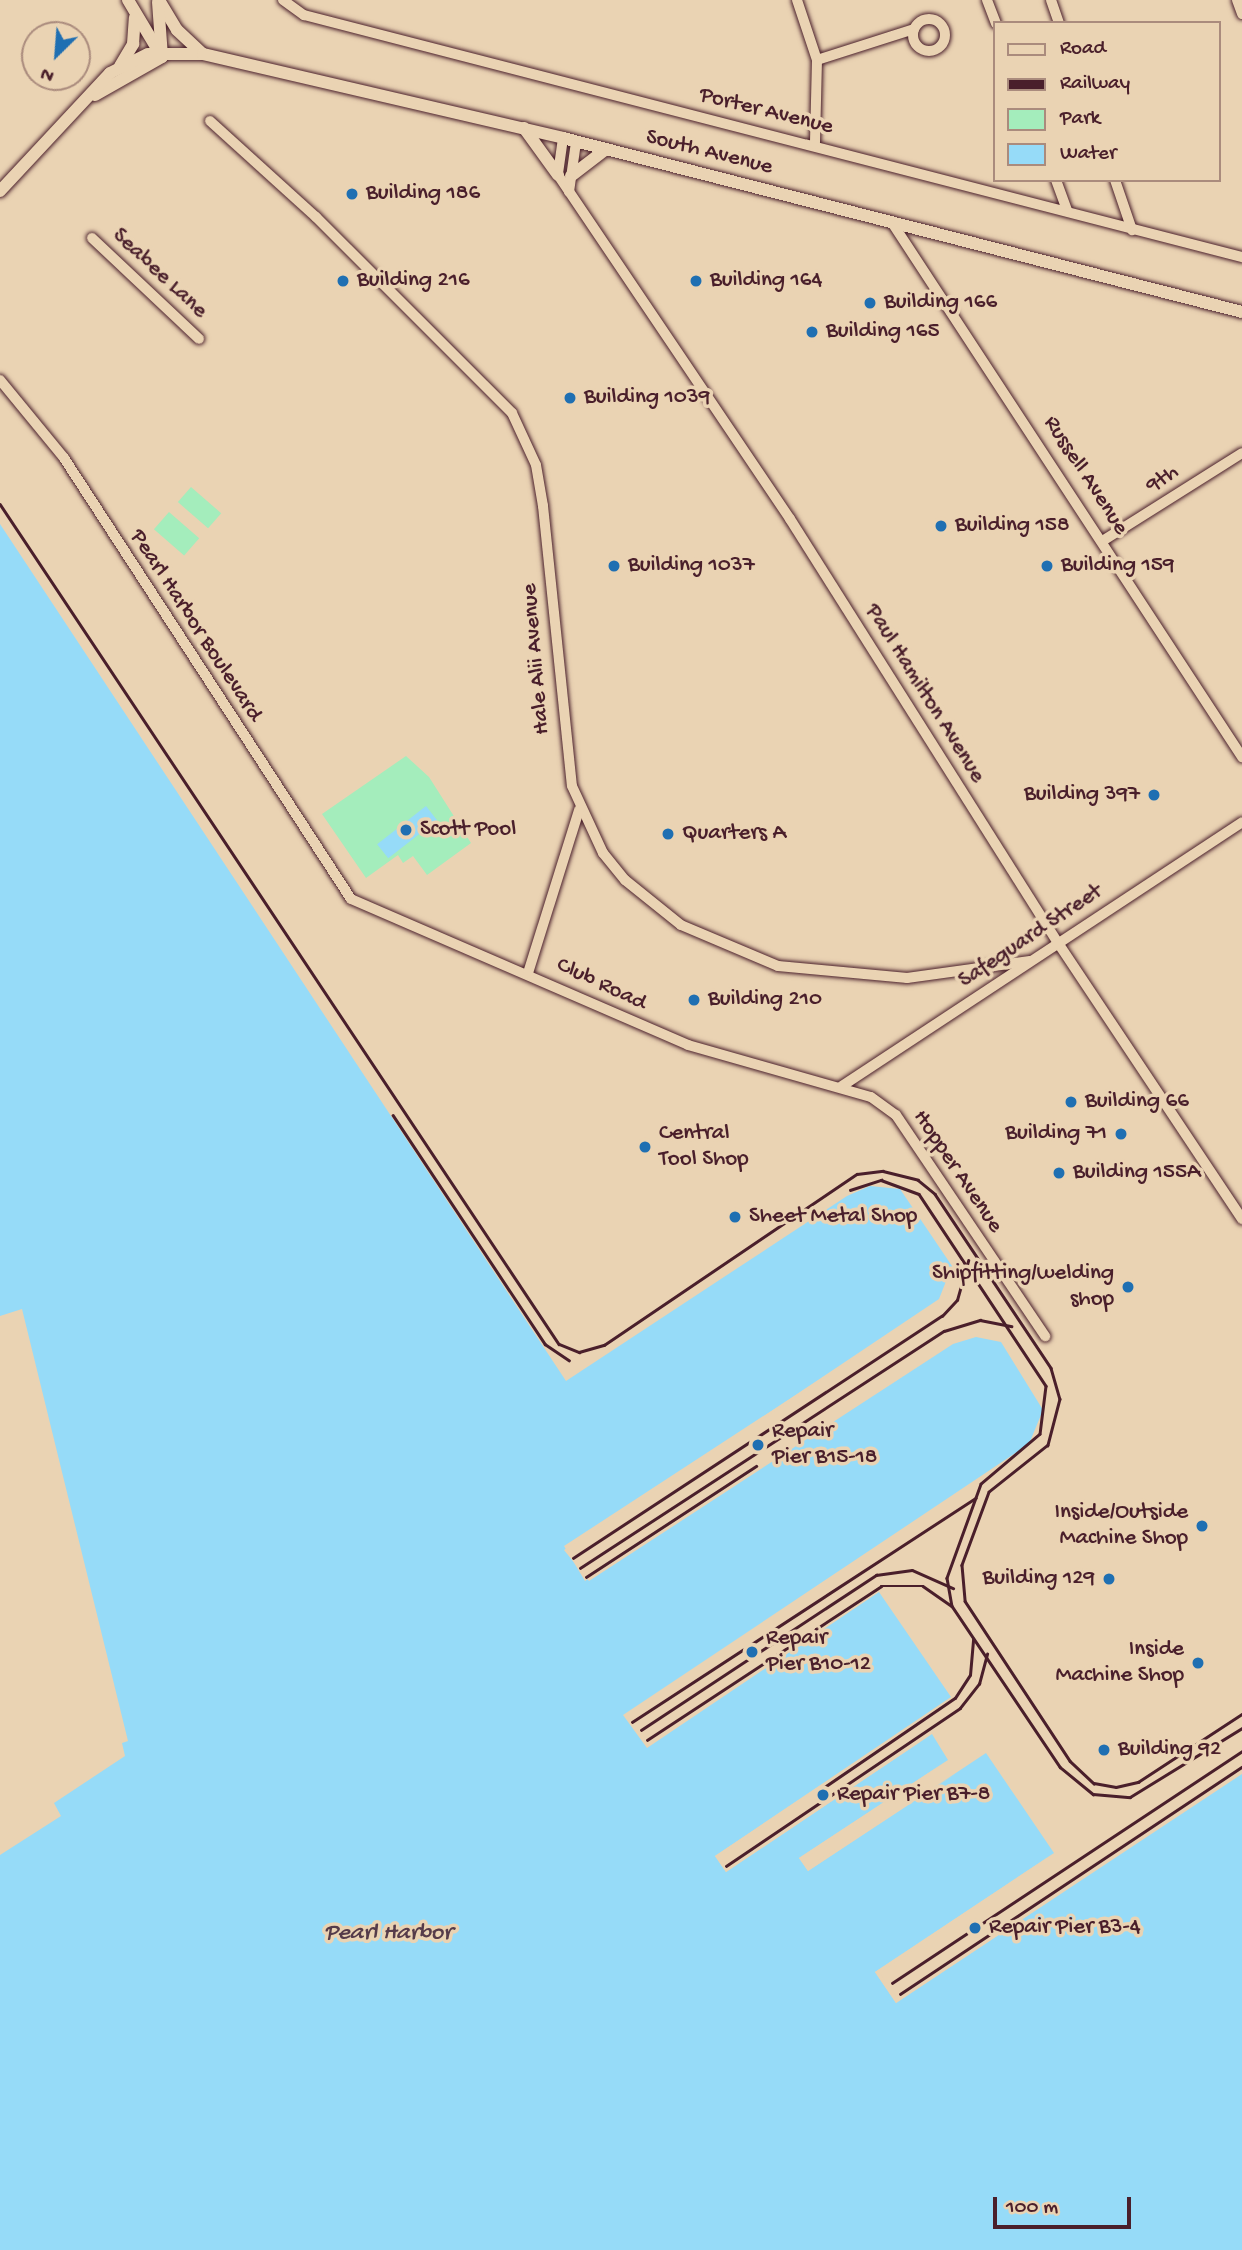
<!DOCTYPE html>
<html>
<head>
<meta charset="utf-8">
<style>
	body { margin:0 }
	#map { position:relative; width:1242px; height:2250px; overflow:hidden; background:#ead3b3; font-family:"Gochi Hand",sans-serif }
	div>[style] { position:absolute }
	.green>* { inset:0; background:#a4edbc; transform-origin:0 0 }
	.water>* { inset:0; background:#96dbf8; transform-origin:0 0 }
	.pier>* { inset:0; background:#ead3b3 }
	.roads { filter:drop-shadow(0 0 2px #4a1f2b) drop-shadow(0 0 2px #4a1f2b) }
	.street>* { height:10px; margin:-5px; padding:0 5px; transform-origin:5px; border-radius:5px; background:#ead3b3 }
	.street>.ring { margin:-5px; padding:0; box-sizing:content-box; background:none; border:10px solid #ead3b3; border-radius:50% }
	.secondary>* { height:12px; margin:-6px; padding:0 6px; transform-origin:6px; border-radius:6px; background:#ead3b3 }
	.rail>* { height:2.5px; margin:-1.25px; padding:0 1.25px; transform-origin:1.25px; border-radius:1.25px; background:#4a1f2b }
	.dots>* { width:19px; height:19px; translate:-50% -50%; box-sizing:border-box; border:4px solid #ead3b3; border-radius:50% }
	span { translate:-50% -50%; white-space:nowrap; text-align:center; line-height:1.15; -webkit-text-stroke:7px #ead3b3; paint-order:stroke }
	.street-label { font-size:23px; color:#4a1f2b }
	.poi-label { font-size:23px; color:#4a1f2b }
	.left { translate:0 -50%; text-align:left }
	.right { translate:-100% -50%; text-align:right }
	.water-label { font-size:24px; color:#553b4a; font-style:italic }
	.legend { position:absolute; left:993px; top:21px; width:228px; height:161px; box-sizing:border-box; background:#ead3b3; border:2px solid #aa8b7d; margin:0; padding:9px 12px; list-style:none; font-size:21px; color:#4a1f2b }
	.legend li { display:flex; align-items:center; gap:14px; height:35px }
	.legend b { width:35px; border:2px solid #aa8b7d }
	.north { position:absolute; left:21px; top:21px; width:70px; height:70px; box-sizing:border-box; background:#ead3b3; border:2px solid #aa8b7d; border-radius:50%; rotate:205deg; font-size:19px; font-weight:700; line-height:28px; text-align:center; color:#4a1f2b }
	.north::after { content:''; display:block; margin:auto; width:24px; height:32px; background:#1f6fb2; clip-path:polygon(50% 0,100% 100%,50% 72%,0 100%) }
	.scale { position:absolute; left:993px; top:2197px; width:138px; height:32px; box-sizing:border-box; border:4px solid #4a1f2b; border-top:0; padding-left:9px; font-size:21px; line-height:24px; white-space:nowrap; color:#4a1f2b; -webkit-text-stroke:5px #ead3b3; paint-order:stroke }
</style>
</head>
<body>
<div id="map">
	<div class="green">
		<div style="left:191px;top:487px;width:40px;height:20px;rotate:41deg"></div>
		<div style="left:169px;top:512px;width:40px;height:23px;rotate:41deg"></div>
		<div style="clip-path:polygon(406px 756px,429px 777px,471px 843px,427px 875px,413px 856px,403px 863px,398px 855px,366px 878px,322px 814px)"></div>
	</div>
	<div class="water">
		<div style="clip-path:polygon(0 524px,566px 1381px,847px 1196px,870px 1186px,900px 1189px,952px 1266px,939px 1299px,564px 1550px,589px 1581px,953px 1344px,976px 1337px,1001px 1342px,1043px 1410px,1029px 1444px,623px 1715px,647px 1748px,879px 1592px,951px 1697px,715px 1856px,726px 1872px,932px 1734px,948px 1760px,799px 1858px,808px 1871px,986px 1753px,1054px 1853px,875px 1972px,896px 2003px,1242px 1774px,1242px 2250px,0 2250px,0 1855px,61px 1816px,54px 1803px,125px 1756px,122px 1743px,128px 1741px,22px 1309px,0 1316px)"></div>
		<div style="left:426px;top:806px;width:18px;height:62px;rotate:52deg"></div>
	</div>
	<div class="pier">
		<div style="clip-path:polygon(929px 1308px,567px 1549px,588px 1578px,953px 1344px,585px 1581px,564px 1546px)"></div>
		<div style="clip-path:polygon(921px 1718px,720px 1856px,727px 1867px,932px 1734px,726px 1872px,715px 1856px)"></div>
		<div style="clip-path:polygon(948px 1760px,804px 1859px,809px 1866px,957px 1773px,808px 1871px,799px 1858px)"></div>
		<div style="clip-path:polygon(1054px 1853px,880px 1973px,897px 1998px,1075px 1884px,896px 2003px,875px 1972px)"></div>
	</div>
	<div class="roads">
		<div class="street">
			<div style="left:283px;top:0;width:26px;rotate:36deg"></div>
			<div style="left:304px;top:15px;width:969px;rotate:14.47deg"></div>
			<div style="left:797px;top:0;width:63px;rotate:71.6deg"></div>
			<div style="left:817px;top:60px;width:84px;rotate:91.4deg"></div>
			<div style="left:987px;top:0;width:25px;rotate:69deg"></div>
			<div style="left:1051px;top:0;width:24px;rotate:71deg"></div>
			<div style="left:1237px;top:0;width:15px;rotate:70deg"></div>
			<div class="ring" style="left:913px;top:19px;width:22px;height:22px"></div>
			<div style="left:817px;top:60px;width:102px;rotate:-17.7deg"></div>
			<div style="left:210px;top:121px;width:143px;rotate:42.2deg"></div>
			<div style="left:316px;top:217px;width:277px;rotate:45deg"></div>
			<div style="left:512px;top:413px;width:57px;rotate:65.2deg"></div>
			<div style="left:536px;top:465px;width:42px;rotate:80.3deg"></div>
			<div style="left:543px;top:506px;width:281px;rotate:84.1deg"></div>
			<div style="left:572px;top:786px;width:74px;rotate:65.2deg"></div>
			<div style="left:603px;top:853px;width:35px;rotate:51deg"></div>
			<div style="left:625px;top:880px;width:72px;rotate:38.8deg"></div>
			<div style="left:681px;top:925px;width:105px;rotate:22.9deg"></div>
			<div style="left:778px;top:966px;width:130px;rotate:5.3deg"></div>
			<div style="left:907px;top:978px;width:124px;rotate:-7.9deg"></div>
			<div style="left:563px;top:138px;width:37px;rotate:98deg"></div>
			<div style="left:558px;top:175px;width:415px;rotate:56deg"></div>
			<div style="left:790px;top:519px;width:502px;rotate:57.7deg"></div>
			<div style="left:1058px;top:943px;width:332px;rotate:56.3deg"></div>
			<div style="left:1056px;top:180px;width:32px;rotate:70deg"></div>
			<div style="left:1115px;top:180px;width:53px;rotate:71.2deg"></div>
			<div style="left:569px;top:192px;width:50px;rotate:-82deg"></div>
			<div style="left:891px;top:221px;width:641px;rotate:56.78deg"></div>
			<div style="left:92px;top:238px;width:147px;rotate:43.3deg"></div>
			<div style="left:0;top:380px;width:101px;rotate:50.6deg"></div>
			<div style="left:64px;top:458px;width:526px;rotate:56.94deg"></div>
			<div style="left:351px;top:899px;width:367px;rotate:23.4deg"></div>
			<div style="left:688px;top:1045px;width:190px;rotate:15.9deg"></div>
			<div style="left:871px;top:1097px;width:31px;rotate:36deg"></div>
			<div style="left:896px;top:1115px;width:267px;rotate:56deg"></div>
			<div style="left:1104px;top:540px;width:163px;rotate:-32.2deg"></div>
			<div style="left:528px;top:973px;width:171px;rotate:-72.6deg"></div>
			<div style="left:842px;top:1086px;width:479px;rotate:-33.4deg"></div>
		</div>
		<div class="secondary">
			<div style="left:128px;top:0;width:66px;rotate:59.2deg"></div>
			<div style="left:159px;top:0;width:35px;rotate:59deg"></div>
			<div style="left:177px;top:30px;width:35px;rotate:43deg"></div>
			<div style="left:158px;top:2px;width:55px;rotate:85.8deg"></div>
			<div style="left:120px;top:66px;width:26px;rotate:-59deg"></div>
			<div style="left:133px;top:44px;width:26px;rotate:-86deg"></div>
			<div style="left:95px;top:95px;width:77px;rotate:-29.6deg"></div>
			<div style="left:524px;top:128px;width:58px;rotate:54.1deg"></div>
			<div style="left:571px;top:176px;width:44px;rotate:-37.6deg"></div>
			<div style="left:0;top:191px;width:161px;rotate:-47deg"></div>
			<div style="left:110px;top:73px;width:42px;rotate:-26.6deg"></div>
			<div style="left:148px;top:54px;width:55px"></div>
			<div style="left:203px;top:54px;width:370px;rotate:13.1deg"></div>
			<div style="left:563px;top:138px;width:701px;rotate:14.37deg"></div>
		</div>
	</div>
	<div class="rail">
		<div style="left:0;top:504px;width:1009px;rotate:56.36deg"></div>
		<div style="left:559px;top:1344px;width:22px;rotate:22deg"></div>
		<div style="left:579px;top:1352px;width:26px;rotate:-16deg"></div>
		<div style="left:604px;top:1345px;width:305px;rotate:-34.1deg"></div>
		<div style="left:857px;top:1174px;width:26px;rotate:-7deg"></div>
		<div style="left:883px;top:1171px;width:36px;rotate:14deg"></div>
		<div style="left:918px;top:1180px;width:22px;rotate:39deg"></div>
		<div style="left:935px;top:1194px;width:209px;rotate:56.3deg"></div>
		<div style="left:1051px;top:1368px;width:32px;rotate:74deg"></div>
		<div style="left:1060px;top:1399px;width:48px;rotate:104.6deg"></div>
		<div style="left:1048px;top:1445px;width:75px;rotate:141.5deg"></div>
		<div style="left:989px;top:1492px;width:78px;rotate:110.3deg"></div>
		<div style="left:962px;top:1565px;width:36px;rotate:85deg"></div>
		<div style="left:965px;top:1601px;width:191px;rotate:56.7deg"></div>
		<div style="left:1070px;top:1761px;width:33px;rotate:43deg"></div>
		<div style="left:1094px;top:1783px;width:22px;rotate:10deg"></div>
		<div style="left:1116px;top:1787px;width:23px;rotate:-13deg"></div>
		<div style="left:1138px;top:1782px;width:124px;rotate:-33.2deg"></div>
		<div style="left:393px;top:1115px;width:275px;rotate:56.4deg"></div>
		<div style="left:545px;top:1344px;width:29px;rotate:34deg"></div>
		<div style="left:850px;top:1190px;width:33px;rotate:-18deg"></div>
		<div style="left:881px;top:1180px;width:40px;rotate:20.2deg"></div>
		<div style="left:919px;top:1194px;width:230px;rotate:56.5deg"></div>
		<div style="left:1046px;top:1386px;width:48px;rotate:97.1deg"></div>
		<div style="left:1040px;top:1434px;width:77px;rotate:139.7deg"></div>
		<div style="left:981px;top:1484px;width:100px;rotate:109.9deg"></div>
		<div style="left:947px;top:1578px;width:28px;rotate:80deg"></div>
		<div style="left:952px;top:1606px;width:194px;rotate:56.1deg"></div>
		<div style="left:1060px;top:1767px;width:43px;rotate:39.3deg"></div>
		<div style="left:1093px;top:1794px;width:37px;rotate:5deg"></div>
		<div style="left:1130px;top:1797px;width:132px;rotate:-31.6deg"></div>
		<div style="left:573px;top:1558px;width:441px;rotate:-33.3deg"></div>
		<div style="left:942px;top:1316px;width:22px;rotate:-47deg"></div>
		<div style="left:957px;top:1300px;width:41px;rotate:-74.2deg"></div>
		<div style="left:580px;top:1568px;width:434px;rotate:-33.1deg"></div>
		<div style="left:944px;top:1331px;width:38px;rotate:-17deg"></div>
		<div style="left:980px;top:1320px;width:32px;rotate:11deg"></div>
		<div style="left:586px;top:1577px;width:203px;rotate:-33.1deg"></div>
		<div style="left:632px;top:1722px;width:410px;rotate:-33.1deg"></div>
		<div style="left:641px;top:1730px;width:282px;rotate:-33.4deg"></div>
		<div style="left:876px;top:1575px;width:36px;rotate:-8deg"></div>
		<div style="left:912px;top:1570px;width:45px;rotate:23.7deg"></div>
		<div style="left:647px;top:1740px;width:280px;rotate:-33.3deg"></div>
		<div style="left:881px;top:1586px;width:42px"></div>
		<div style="left:923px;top:1586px;width:35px;rotate:35deg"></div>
		<div style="left:820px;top:1790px;width:163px;rotate:-34.3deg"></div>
		<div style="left:955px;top:1698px;width:27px;rotate:-57deg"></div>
		<div style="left:970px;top:1675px;width:36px;rotate:-85deg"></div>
		<div style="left:726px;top:1866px;width:282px;rotate:-34deg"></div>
		<div style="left:960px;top:1708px;width:31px;rotate:-52deg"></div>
		<div style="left:979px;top:1684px;width:31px;rotate:-75deg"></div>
		<div style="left:892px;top:1983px;width:420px;rotate:-33.5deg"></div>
		<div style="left:900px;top:1994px;width:410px;rotate:-33.6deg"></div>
	</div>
	<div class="dots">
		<div style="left:352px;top:194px;background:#1f6fb2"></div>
		<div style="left:343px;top:281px;background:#1f6fb2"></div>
		<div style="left:696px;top:281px;background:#1f6fb2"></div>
		<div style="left:870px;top:303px;background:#1f6fb2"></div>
		<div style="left:812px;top:332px;background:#1f6fb2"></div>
		<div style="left:570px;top:398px;background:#1f6fb2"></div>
		<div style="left:941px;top:526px;background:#1f6fb2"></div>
		<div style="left:614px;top:566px;background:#1f6fb2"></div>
		<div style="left:1047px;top:566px;background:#1f6fb2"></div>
		<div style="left:1154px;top:795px;background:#1f6fb2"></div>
		<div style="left:406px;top:830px;background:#1f6fb2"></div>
		<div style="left:668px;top:834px;background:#1f6fb2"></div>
		<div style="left:694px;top:1000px;background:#1f6fb2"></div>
		<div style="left:1071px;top:1102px;background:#1f6fb2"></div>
		<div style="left:1121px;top:1134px;background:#1f6fb2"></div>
		<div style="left:645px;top:1147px;background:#1f6fb2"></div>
		<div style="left:1059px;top:1173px;background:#1f6fb2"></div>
		<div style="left:735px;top:1217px;background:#1f6fb2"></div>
		<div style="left:1128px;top:1287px;background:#1f6fb2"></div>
		<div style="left:758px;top:1445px;background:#1f6fb2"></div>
		<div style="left:1202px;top:1526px;background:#1f6fb2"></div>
		<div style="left:1109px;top:1579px;background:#1f6fb2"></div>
		<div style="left:752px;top:1652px;background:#1f6fb2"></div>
		<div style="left:1198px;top:1663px;background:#1f6fb2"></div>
		<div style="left:1104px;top:1750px;background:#1f6fb2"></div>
		<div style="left:823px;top:1795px;background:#1f6fb2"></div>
		<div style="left:975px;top:1928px;background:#1f6fb2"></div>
	</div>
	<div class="street-label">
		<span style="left:766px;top:112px;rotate:14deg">Porter Avenue</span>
		<span style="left:709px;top:153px;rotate:14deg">South Avenue</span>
		<span style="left:159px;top:274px;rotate:43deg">Seabee Lane</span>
		<span style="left:1085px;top:476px;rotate:57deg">Russell Avenue</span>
		<span style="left:1163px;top:480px;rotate:-33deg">9th</span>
		<span style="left:195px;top:626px;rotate:57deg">Pearl Harbor Boulevard</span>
		<span style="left:537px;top:659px;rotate:-95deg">Hale Alii Avenue</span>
		<span style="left:924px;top:694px;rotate:58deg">Paul Hamilton Avenue</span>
		<span style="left:1031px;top:937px;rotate:-34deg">Safeguard Street</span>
		<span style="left:601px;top:985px;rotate:25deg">Club Road</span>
		<span style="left:957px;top:1172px;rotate:56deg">Hopper Avenue</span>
	</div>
	<div class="poi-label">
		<span class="left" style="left:366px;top:194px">Building 186</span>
		<span class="left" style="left:357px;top:281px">Building 216</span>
		<span class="left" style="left:710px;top:281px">Building 164</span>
		<span class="left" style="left:884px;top:303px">Building 166</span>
		<span class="left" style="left:826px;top:332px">Building 165</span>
		<span class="left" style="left:584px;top:398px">Building 1039</span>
		<span class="left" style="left:955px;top:526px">Building 158</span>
		<span class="left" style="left:628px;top:566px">Building 1037</span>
		<span class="left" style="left:1061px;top:566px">Building 159</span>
		<span class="right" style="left:1140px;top:795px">Building 397</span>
		<span class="left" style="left:420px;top:830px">Scott Pool</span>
		<span class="left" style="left:682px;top:834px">Quarters A</span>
		<span class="left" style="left:708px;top:1000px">Building 210</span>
		<span class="left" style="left:1085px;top:1102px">Building 66</span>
		<span class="left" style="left:659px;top:1147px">Central<br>Tool Shop</span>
		<span class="right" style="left:1107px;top:1134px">Building 71</span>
		<span class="left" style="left:1073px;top:1173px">Building 155A</span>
		<span class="left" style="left:749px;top:1217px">Sheet Metal Shop</span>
		<span class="right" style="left:1114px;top:1287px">Shipfitting/welding<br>shop</span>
		<span class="left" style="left:772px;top:1445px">Repair<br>Pier B15-18</span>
		<span class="right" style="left:1188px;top:1526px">Inside/Outside<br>Machine Shop</span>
		<span class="right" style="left:1095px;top:1579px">Building 129</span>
		<span class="left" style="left:766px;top:1652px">Repair<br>Pier B10-12</span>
		<span class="right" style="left:1184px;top:1663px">Inside<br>Machine Shop</span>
		<span class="left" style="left:1118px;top:1750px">Building 92</span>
		<span class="left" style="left:837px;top:1795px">Repair Pier B7-8</span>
		<span class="left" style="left:989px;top:1928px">Repair Pier B3-4</span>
	</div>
	<div class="water-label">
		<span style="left:388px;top:1934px">Pearl Harbor</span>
	</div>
	<ul class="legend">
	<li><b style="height:9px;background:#ead3b3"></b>Road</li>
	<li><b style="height:9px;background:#4a1f2b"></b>Railway</li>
	<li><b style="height:19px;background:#a4edbc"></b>Park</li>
	<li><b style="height:19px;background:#96dbf8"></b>Water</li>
	</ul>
	<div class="north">N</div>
	<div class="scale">100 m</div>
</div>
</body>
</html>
